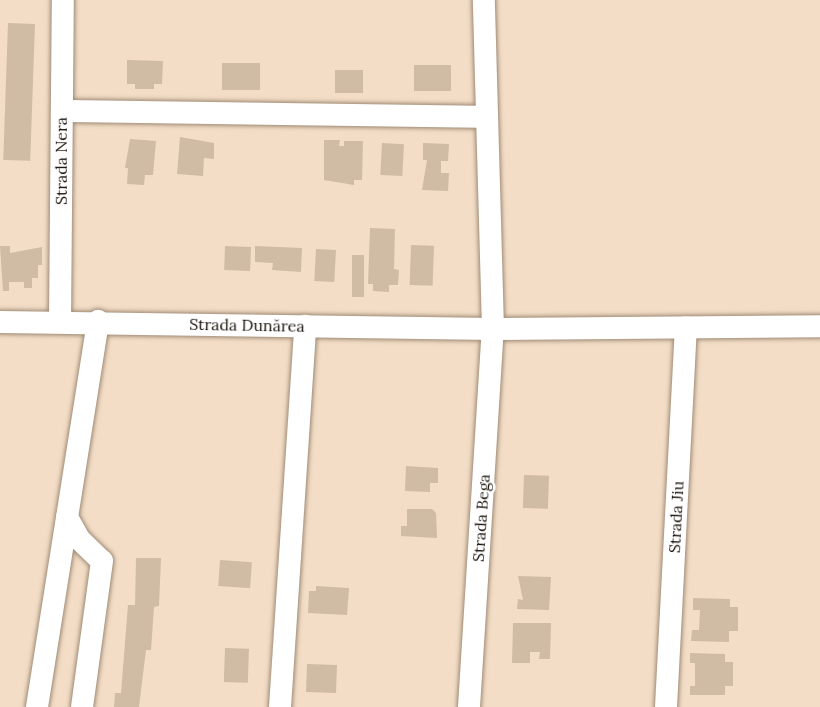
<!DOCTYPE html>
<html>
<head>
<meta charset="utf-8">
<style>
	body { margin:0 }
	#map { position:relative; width:820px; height:707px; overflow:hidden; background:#f3ddc6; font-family:Lora,serif }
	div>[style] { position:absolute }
	.building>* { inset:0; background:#d0bba5; transform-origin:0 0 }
	.roads { filter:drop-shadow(0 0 2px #9f8b76) drop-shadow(0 0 2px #9f8b76) }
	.minor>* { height:22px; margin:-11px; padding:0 11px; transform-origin:11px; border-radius:11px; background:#fff }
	span { translate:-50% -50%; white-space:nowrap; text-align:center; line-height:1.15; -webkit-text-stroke:5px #fff; paint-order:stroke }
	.street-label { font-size:16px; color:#181109 }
</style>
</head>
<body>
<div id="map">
	<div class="building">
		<div style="left:8px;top:23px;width:27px;height:137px;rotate:2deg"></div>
		<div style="clip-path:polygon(127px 60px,163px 61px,162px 84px,154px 84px,154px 89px,135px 89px,135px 84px,127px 84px)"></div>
		<div style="left:222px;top:63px;width:38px;height:27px"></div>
		<div style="left:414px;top:65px;width:37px;height:26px"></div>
		<div style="left:335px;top:70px;width:28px;height:23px"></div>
		<div style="clip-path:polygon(180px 137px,214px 143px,214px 159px,204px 158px,203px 176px,177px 174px)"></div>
		<div style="clip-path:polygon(130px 139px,156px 141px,153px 175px,145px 175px,144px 185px,127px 184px,128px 168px,125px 168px)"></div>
		<div style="clip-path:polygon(324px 140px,340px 140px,339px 146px,344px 146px,344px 141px,363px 141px,362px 180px,354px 180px,354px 185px,324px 180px)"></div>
		<div style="left:382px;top:143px;width:22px;height:32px;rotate:3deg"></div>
		<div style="clip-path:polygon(423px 143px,449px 144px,448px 161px,441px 161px,441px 173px,449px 173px,448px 191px,422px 190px,427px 160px,423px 160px)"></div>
		<div style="clip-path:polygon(370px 228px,395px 229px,394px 269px,399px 270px,398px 285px,389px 285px,389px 292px,373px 291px,373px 284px,368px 284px)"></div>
		<div style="left:411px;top:245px;width:23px;height:40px;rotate:2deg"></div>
		<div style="clip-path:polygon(0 246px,10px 246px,10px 253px,42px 247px,42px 265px,38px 265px,38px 278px,32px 278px,32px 288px,24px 288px,24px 282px,9px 282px,9px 291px,3px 291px)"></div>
		<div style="left:225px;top:246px;width:26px;height:24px;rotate:2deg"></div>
		<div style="clip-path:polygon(255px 246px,302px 248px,301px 272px,272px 270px,273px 263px,255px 262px)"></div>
		<div style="left:316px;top:249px;width:20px;height:32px;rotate:3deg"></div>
		<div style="left:352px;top:255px;width:12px;height:42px"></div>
		<div style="clip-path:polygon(406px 466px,438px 468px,438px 483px,430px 483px,430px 492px,405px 491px)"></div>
		<div style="left:524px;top:475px;width:25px;height:33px;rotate:2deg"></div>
		<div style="clip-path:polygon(407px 509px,432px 509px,436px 513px,437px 538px,401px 536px,401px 526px,407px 526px)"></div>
		<div style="clip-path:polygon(136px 558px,161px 558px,159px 606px,154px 607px,151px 650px,146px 650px,139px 707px,114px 707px,115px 693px,121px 693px,128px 605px,135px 605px)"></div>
		<div style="left:220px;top:560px;width:32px;height:26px;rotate:4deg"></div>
		<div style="clip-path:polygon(518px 576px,551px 577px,549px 610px,517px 609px,518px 599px,523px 600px)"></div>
		<div style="clip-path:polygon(316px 586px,349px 588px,347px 615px,308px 613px,309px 591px,316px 591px)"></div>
		<div style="clip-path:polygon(693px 598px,730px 599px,730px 607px,738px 607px,738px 631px,729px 631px,729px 642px,691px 641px,692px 630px,699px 630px,700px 610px,693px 610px)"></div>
		<div style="clip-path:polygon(513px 623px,551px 623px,550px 659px,539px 659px,540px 652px,530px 652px,530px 663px,512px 663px)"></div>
		<div style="left:225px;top:648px;width:24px;height:34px;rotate:2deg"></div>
		<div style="clip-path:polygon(690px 653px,725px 654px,725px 662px,733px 662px,733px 686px,725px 686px,725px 695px,690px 695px,690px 686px,695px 686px,695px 663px,690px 663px)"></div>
		<div style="left:307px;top:664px;width:30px;height:28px;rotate:2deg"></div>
	</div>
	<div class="roads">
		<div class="minor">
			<div style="left:62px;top:111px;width:423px;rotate:0.8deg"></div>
			<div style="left:0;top:322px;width:493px;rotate:0.8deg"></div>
			<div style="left:493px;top:329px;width:327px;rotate:-0.5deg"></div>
			<div style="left:60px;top:322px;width:322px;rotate:-89.5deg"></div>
			<div style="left:67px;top:517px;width:26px;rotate:61deg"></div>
			<div style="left:80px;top:540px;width:30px;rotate:44deg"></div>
			<div style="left:102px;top:561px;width:147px;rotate:97.8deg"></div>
			<div style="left:37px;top:707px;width:391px;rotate:-81deg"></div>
			<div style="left:280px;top:707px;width:382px;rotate:-86.2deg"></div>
			<div style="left:469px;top:707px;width:379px;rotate:-86.4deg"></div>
			<div style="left:493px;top:329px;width:329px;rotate:-91.6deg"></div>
			<div style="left:666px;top:707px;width:380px;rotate:-87deg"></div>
		</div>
	</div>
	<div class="street-label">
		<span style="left:61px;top:161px;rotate:-90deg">Strada Nera</span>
		<span style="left:247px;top:325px;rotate:1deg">Strada Dunărea</span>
		<span style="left:676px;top:517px;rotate:-87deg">Strada Jiu</span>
		<span style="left:481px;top:518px;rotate:-86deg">Strada Bega</span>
	</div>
</div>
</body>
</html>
